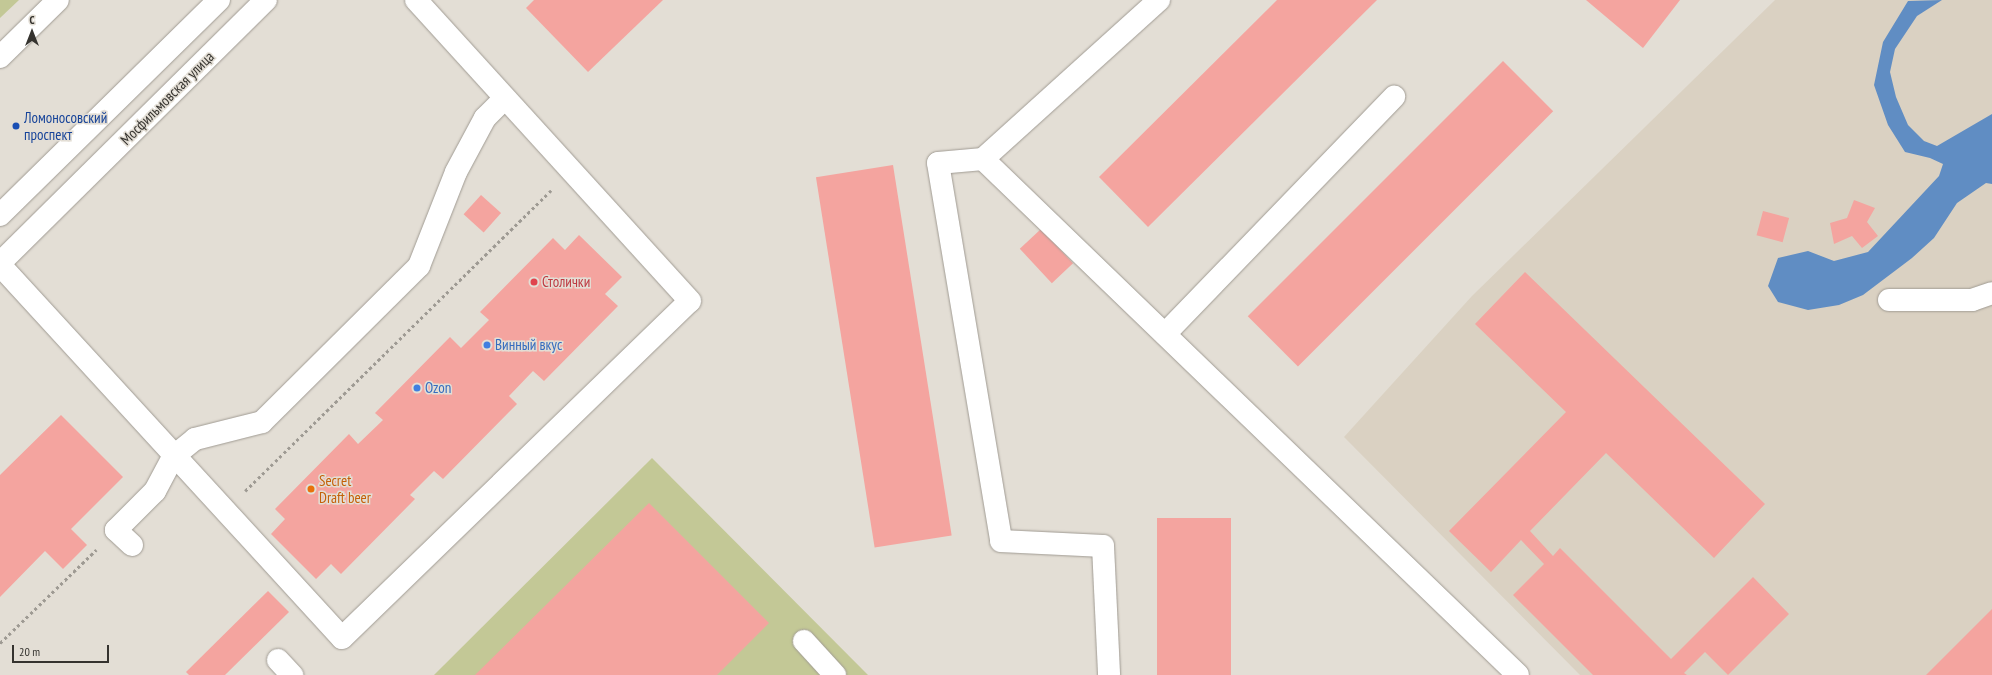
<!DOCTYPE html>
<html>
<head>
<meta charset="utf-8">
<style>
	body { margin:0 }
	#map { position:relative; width:1992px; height:675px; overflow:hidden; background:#e3ded5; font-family:"PT Sans Narrow",sans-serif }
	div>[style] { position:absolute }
	.built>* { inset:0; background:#dad1c2 }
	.green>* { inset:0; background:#c3c896 }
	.water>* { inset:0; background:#608dc3 }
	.building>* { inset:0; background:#f4a49f; transform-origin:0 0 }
	.path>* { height:2.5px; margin-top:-1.25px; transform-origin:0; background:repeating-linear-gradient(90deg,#9e9a93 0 3px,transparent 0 6px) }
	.roads { filter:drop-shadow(0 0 1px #a09b93) drop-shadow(0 0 1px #a09b93) }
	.minor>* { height:22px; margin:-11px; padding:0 11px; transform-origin:11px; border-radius:11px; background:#fff }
	.major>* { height:22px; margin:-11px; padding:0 11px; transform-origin:11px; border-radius:11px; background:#fff }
	.dots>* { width:11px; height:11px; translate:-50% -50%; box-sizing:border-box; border:2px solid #e3ded5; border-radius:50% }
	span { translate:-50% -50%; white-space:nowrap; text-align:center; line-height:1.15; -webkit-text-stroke:3px #e3ded5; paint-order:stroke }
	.street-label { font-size:15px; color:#35332f }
	.transit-label { font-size:15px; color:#164399 }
	.left { translate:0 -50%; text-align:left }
	.health-label { font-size:15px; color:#be3a42 }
	.shop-label { font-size:15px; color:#366cbe }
	.food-label { font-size:15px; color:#c56008 }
	.north { position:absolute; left:12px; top:12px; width:40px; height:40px; -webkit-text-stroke:3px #e3ded5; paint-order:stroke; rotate:0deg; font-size:11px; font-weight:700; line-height:16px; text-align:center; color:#35332f }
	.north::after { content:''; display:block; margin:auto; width:14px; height:18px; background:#35332f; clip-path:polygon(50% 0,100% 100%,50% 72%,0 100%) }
	.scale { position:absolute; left:12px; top:645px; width:97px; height:18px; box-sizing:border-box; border:2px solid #35332f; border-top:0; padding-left:5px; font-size:12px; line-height:14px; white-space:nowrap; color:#35332f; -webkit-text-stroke:3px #e3ded5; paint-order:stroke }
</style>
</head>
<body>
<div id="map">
	<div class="built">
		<div style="clip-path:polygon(1775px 0,1992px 0,1992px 675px,1580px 675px,1344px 437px,1472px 296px)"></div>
	</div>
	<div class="green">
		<div style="clip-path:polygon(0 0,19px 0,0 18px)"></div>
		<div style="clip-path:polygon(652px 458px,868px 675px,434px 675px)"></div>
	</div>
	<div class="water">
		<div style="clip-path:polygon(1942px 0,1917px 16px,1895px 49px,1890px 72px,1896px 97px,1908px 125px,1924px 141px,1937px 146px,1992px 114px,1992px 184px,1986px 183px,1957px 203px,1934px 238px,1912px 258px,1863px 295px,1839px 305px,1808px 310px,1778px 302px,1768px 286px,1778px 258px,1808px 251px,1834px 261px,1868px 252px,1939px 176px,1943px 164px,1930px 158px,1905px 152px,1888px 125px,1874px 85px,1883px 42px,1908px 1px)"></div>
	</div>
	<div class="building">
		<div style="clip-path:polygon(534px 0,663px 0,588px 72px,526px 8px)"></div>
		<div style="clip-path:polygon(1277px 0,1377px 0,1148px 227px,1099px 177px)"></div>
		<div style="clip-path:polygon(1586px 0,1680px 0,1643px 48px)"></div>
		<div style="left:1503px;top:61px;width:71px;height:361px;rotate:45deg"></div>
		<div style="left:893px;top:165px;width:375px;height:78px;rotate:81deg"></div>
		<div style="left:481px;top:195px;width:27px;height:26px;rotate:42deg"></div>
		<div style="clip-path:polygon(1854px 200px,1875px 208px,1867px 222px,1878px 236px,1862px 248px,1852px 236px,1834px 244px,1830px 223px,1847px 218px)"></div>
		<div style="left:1763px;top:211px;width:27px;height:25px;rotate:15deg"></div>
		<div style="left:1041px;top:229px;width:47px;height:29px;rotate:47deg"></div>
		<div style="clip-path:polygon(579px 235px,622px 277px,605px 294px,618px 306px,544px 381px,533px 371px,509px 396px,517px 404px,443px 479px,434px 471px,410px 495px,415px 499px,341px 574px,331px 564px,316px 579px,271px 534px,285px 519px,275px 509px,349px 434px,358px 444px,383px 420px,375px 413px,450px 337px,461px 348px,489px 320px,480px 312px,553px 238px,565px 250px)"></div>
		<div style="clip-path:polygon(1525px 272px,1765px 504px,1714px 558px,1606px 453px,1530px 531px,1553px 556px,1560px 548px,1671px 659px,1753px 577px,1789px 614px,1728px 675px,1705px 652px,1684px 673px,1687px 675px,1593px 675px,1513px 595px,1544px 564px,1521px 540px,1491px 572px,1449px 531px,1566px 412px,1475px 324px)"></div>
		<div style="clip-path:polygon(61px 415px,123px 477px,71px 529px,87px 545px,63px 569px,45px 551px,0 597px,0 475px)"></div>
		<div style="clip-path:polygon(649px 503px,769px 623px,717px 675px,475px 675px)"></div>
		<div style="left:1157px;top:518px;width:74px;height:157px"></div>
		<div style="clip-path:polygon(268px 591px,289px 612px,225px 675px,189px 675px,186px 672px)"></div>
		<div style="clip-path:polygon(1992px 609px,1992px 675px,1926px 675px)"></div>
	</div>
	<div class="path">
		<div style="left:245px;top:491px;width:429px;rotate:-44.5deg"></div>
		<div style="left:0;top:643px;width:134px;rotate:-44.1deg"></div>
	</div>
	<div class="roads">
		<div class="minor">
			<div style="left:1159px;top:0;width:237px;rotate:137.9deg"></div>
			<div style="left:983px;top:159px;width:743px;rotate:43.96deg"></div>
			<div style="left:0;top:57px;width:81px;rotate:-44.5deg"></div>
			<div style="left:983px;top:159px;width:45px;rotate:174.9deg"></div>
			<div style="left:938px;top:163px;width:383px;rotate:80.5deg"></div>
			<div style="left:1001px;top:541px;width:102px;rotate:2.8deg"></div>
			<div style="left:1103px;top:546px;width:129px;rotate:87.3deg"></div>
			<div style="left:0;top:265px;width:506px;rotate:47.48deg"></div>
			<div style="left:342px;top:638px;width:484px;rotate:-44.1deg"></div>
			<div style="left:690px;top:301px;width:407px;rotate:-132.3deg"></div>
			<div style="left:1889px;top:300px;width:83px"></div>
			<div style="left:1972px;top:300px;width:21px;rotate:-19deg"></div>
			<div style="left:1165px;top:334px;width:330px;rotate:-46deg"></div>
			<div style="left:132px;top:545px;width:22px;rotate:-137deg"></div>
			<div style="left:116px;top:530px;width:55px;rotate:-45deg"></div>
			<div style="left:155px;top:491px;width:40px;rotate:-62deg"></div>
			<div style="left:174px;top:456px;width:27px;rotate:-39deg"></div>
			<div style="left:195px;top:439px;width:69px;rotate:-14.2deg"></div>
			<div style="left:262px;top:422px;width:221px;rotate:-44.8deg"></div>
			<div style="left:419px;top:266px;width:101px;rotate:-68.5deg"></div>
			<div style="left:456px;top:172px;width:61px;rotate:-61.8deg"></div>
			<div style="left:485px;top:118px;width:28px;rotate:-45deg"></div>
			<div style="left:804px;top:641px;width:46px;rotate:47.6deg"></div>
			<div style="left:278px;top:660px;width:21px;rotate:47deg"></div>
		</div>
		<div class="major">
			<div style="left:0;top:215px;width:307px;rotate:-44.5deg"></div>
			<div style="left:0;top:263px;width:374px;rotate:-44.7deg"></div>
		</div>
	</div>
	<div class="dots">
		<div style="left:16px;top:126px;background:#1a4fb4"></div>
		<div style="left:534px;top:282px;background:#e0444e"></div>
		<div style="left:487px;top:345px;background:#3f7fe0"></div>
		<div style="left:417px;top:388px;background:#3f7fe0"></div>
		<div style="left:311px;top:489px;background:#e8710a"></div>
	</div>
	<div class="street-label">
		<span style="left:167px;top:98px;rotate:-45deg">Мосфильмовская улица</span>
	</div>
	<div class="transit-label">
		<span class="left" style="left:24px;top:126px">Ломоносовский<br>проспект</span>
	</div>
	<div class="health-label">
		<span class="left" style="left:542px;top:282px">Столички</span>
	</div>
	<div class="shop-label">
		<span class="left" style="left:495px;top:345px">Винный вкус</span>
		<span class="left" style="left:425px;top:388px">Ozon</span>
	</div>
	<div class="food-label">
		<span class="left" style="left:319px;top:489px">Secret<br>Draft beer</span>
	</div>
	<div class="north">С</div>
	<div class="scale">20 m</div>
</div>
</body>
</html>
